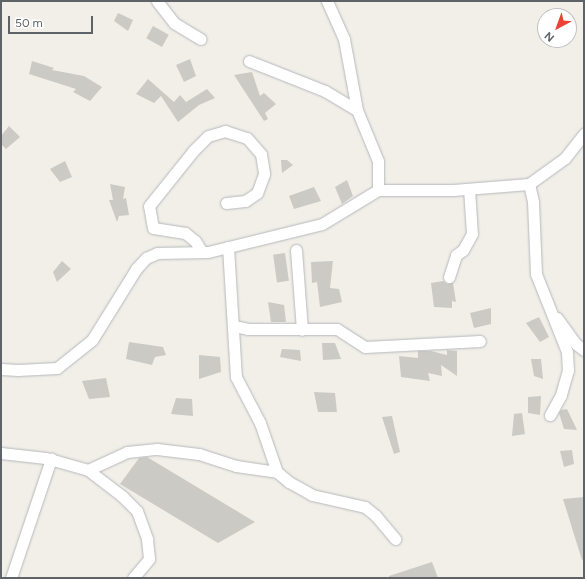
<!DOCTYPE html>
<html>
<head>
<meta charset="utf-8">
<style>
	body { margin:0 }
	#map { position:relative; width:585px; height:579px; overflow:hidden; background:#f1efe8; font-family:Figtree,sans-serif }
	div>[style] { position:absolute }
	.building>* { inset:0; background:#cccac5; transform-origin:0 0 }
	.roads { filter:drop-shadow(0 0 1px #b5b8bc) drop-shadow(0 0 1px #b5b8bc) }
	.minor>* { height:11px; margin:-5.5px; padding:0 5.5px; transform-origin:5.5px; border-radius:5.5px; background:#fff }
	span { translate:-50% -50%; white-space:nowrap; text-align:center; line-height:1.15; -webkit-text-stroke:3px #fff; paint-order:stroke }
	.frame { position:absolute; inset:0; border:2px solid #5f6368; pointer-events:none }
	.north { position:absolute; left:537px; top:8px; width:40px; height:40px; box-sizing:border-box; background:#fff; border:1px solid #bfc1c3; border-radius:50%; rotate:221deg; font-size:11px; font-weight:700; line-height:16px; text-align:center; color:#5f6368 }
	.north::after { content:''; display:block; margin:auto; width:14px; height:18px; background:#ea4335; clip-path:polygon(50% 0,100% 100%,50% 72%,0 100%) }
	.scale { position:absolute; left:8px; top:16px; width:85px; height:18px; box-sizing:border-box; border:2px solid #5f6368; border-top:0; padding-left:5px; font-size:12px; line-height:14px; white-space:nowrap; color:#5f6368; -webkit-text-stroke:3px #fff; paint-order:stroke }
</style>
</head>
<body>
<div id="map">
	<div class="building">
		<div style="clip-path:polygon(118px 13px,133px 20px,128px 31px,114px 21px)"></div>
		<div style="left:153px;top:26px;width:18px;height:14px;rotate:29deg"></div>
		<div style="clip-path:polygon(190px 59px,196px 76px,184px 82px,176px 65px)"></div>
		<div style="clip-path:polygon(32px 61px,54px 68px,52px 70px,84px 76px,102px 87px,90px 101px,73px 92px,76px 89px,29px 74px)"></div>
		<div style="clip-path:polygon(252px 72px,260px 96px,264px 93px,276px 104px,265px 113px,268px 119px,264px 121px,234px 75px)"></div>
		<div style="clip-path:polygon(148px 79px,174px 102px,180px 95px,186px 102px,207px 89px,215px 98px,199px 105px,178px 122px,161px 96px,154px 103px,136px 94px)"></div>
		<div style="clip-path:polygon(9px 126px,20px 137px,6px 149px,1px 144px,1px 136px)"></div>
		<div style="clip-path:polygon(281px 160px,287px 160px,293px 165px,282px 173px)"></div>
		<div style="clip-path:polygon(65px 161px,72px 177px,60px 182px,50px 169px)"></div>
		<div style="clip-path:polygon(347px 180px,353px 196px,342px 204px,335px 187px)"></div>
		<div style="clip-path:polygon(110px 184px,125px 187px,123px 199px,126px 198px,129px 215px,119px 216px,117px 222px,109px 200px,113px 200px)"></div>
		<div style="clip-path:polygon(314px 187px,321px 201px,294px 209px,289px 196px)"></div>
		<div style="left:285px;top:253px;width:28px;height:12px;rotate:82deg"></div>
		<div style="clip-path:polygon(62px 261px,71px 269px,57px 282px,53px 272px)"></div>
		<div style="clip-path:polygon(333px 261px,330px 288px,339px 289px,342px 302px,320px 307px,317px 282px,312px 283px,311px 262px)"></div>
		<div style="clip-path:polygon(443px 281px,447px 284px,453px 283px,456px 302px,452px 301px,452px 308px,434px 307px,431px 283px)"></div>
		<div style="clip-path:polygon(268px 302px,284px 305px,286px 322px,271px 322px)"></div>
		<div style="clip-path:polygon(491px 308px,491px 324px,474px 328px,470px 313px)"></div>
		<div style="clip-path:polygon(539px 317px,549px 337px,540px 342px,526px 323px)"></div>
		<div style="clip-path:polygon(129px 342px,163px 347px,166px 355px,155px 357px,152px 365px,126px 359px)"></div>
		<div style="clip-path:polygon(322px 343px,335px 343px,341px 359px,323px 360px)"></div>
		<div style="clip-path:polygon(282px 349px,300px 350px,301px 361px,280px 357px)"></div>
		<div style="clip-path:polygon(447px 350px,457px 351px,457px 376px,441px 365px,442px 376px,428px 373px,430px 381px,401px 377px,399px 356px,418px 358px,418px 351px,431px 351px,447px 355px)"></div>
		<div style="clip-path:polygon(199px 355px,220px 357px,221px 372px,199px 379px)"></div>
		<div style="clip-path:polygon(531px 359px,541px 359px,543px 379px,534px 376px)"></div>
		<div style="clip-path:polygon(106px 378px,110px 397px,89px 399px,82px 381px)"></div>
		<div style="clip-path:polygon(314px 392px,335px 393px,337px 412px,318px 412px)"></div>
		<div style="clip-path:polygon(541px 396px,540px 415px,528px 413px,528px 397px)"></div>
		<div style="clip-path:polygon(176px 398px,192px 399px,193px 416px,171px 414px)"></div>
		<div style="clip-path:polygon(567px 409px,577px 430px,564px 429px,559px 413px,561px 410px)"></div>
		<div style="clip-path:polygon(522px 413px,525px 434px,512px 436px,514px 414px)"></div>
		<div style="clip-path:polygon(392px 416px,400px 452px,394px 454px,382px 417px)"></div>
		<div style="clip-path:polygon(572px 450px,574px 464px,564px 467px,560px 451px)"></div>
		<div style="clip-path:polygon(147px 457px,255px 522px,218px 543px,120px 484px,139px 458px)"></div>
		<div style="clip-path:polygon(584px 497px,584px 559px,582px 560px,563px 499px)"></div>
		<div style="clip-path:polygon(432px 562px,438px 578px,389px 578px,389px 576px)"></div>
	</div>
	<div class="roads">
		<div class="minor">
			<div style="left:157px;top:1px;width:28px;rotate:52deg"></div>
			<div style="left:174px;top:23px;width:31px;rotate:31deg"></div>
			<div style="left:327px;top:1px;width:42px;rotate:65.9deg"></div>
			<div style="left:344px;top:39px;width:72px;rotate:79.6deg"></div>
			<div style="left:357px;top:110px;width:55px;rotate:67.6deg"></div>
			<div style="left:378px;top:161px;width:29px;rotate:90deg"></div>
			<div style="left:249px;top:61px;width:82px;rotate:21.5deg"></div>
			<div style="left:325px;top:91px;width:37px;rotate:31deg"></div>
			<div style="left:529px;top:184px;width:18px;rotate:77deg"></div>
			<div style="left:533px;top:202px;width:72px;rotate:87.6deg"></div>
			<div style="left:536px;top:274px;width:84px;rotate:68.3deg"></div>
			<div style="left:567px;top:352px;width:18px;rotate:87deg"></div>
			<div style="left:568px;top:370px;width:26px;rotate:106deg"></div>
			<div style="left:561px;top:395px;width:23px;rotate:119deg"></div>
			<div style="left:228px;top:247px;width:130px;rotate:86.5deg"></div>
			<div style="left:236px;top:377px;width:52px;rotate:62.4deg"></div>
			<div style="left:260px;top:423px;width:52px;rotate:70.9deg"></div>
			<div style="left:296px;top:250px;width:80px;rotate:85.7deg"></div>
			<div style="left:202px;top:252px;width:13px;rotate:-122deg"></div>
			<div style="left:195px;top:241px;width:13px;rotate:-141deg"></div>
			<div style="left:185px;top:233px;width:32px;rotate:-171deg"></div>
			<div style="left:153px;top:228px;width:22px;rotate:-100deg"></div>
			<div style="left:149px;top:206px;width:70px;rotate:-51.3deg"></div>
			<div style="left:193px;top:151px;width:21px;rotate:-45deg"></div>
			<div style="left:208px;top:136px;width:18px;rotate:-16deg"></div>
			<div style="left:225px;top:131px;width:23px;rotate:18deg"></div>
			<div style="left:247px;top:138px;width:21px;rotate:49deg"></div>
			<div style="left:261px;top:154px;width:20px;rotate:81deg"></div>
			<div style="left:264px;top:174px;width:20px;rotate:110deg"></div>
			<div style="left:257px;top:193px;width:14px;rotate:146deg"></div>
			<div style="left:245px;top:201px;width:19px;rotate:174deg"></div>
			<div style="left:449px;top:277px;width:23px;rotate:-72deg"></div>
			<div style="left:456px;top:255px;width:9px;rotate:-36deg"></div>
			<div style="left:463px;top:250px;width:18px;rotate:-61deg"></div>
			<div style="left:472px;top:234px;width:45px;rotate:-93.8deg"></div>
			<div style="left:557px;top:318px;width:32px;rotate:54deg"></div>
			<div style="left:576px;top:344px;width:10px;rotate:37deg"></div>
			<div style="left:234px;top:326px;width:14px;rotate:12deg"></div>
			<div style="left:248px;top:329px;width:89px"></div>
			<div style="left:337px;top:329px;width:33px;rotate:33deg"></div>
			<div style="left:365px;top:347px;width:115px;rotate:-3deg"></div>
			<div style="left:1px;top:369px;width:17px;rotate:3deg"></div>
			<div style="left:18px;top:370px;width:39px;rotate:-3deg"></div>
			<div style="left:57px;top:368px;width:45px;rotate:-38.7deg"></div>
			<div style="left:92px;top:340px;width:84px;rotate:-58.2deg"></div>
			<div style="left:136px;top:269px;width:15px;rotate:-48deg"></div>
			<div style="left:146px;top:258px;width:12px;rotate:-24deg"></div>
			<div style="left:157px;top:253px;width:51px;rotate:-1.1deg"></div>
			<div style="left:208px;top:252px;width:117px;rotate:-13.8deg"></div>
			<div style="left:322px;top:224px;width:66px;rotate:-31.3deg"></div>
			<div style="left:378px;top:190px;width:75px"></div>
			<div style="left:453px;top:190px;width:76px;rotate:-4.5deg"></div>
			<div style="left:529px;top:184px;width:44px;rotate:-35.8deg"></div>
			<div style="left:565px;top:158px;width:31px;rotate:-52deg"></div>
			<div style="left:1px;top:453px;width:45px;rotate:6.3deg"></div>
			<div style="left:46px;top:458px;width:44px;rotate:15.9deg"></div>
			<div style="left:88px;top:470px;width:43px;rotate:37.4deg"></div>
			<div style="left:122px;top:496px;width:21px;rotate:45deg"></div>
			<div style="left:137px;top:511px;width:30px;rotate:70deg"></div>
			<div style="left:147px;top:539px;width:20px;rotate:84deg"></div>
			<div style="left:149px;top:559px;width:25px;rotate:130deg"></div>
			<div style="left:88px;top:470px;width:43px;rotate:-24.8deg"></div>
			<div style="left:127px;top:452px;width:30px;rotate:-6deg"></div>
			<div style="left:157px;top:449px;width:42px;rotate:6.8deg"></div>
			<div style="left:199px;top:454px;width:39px;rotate:18deg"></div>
			<div style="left:236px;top:466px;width:41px;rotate:8.3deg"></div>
			<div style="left:277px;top:472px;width:16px;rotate:40deg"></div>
			<div style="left:289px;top:482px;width:26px;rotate:29deg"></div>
			<div style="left:312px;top:495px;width:54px;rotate:12.8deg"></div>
			<div style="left:365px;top:507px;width:14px;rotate:39deg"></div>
			<div style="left:376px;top:516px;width:30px;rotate:50deg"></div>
			<div style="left:11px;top:578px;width:126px;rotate:-71.4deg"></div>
		</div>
	</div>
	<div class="frame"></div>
	<div class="north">N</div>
	<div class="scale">50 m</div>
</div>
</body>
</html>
